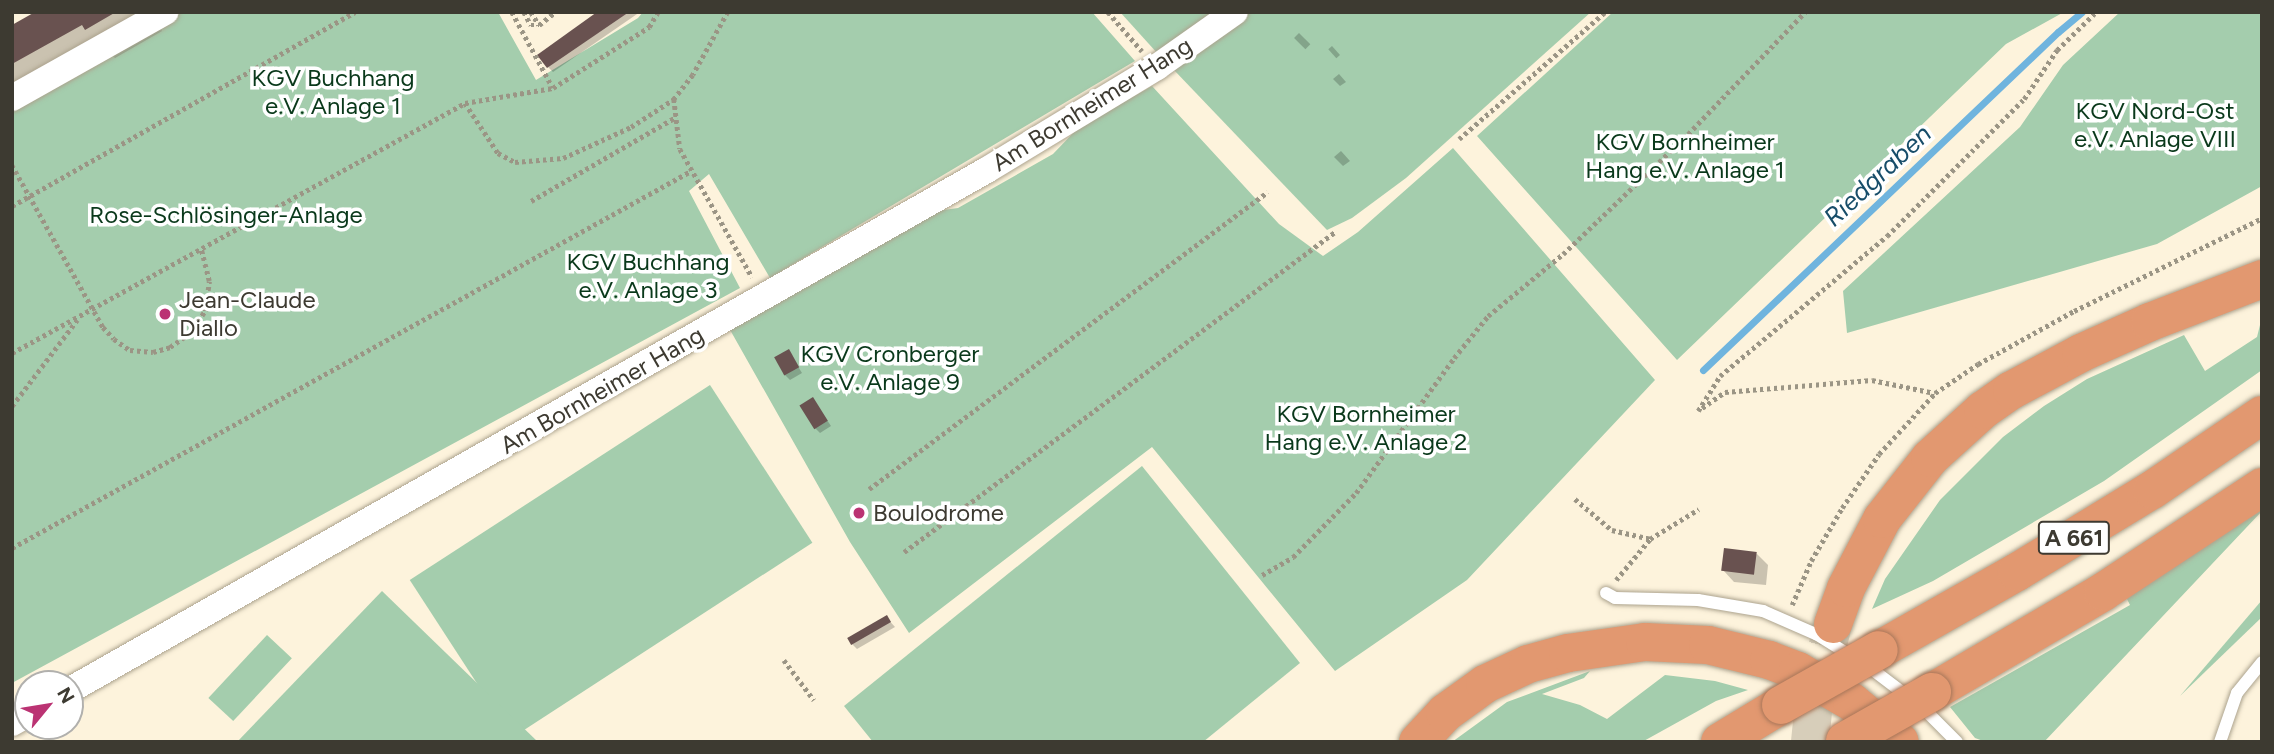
<!DOCTYPE html>
<html>
<head>
<meta charset="utf-8">
<style>
	body { margin:0 }
	#map { position:relative; width:2274px; height:754px; overflow:hidden; background:#fdf3dc; font-family:Figtree,sans-serif }
	div>[style] { position:absolute }
	.green>* { inset:0; background:#a4cdad; transform-origin:0 0 }
	.shadow>* { inset:0; background:#0003; transform-origin:0 0 }
	.stream>* { height:7px; margin:-3.5px; padding:0 3.5px; transform-origin:3.5px; border-radius:3.5px; background:#6fb4de }
	.building>* { inset:0; background:#695250; transform-origin:0 0 }
	.motorway-tunnel>* { height:38px; margin-top:-19px; transform-origin:0; background:repeating-linear-gradient(90deg,#d7ceba 0 38px,transparent 0 57px) }
	.path>* { height:4.5px; margin-top:-2.25px; transform-origin:0; background:repeating-linear-gradient(90deg,#9b9585 0 3.5px,transparent 0 7px) }
	.roads { filter:drop-shadow(0 0 2px #aca38e) drop-shadow(0 0 2px #aca38e) }
	.service>* { height:12px; margin:-6px; padding:0 6px; transform-origin:6px; border-radius:6px; background:#fff }
	.minor>* { height:26px; margin:-13px; padding:0 13px; transform-origin:13px; border-radius:13px; background:#fff }
	.motorway>* { height:38px; margin:-19px; padding:0 19px; transform-origin:19px; border-radius:19px; background:#e29870 }
	.bridges { filter:drop-shadow(0 0 2px #a8775a) drop-shadow(0 0 2px #a8775a) }
	.motorway-bridge>* { height:38px; margin:-19px; padding:0 19px; transform-origin:19px; border-radius:19px; background:#e29870 }
	.dots>* { width:19px; height:19px; translate:-50% -50%; box-sizing:border-box; border:4px solid #fff; border-radius:50% }
	span { translate:-50% -50%; white-space:nowrap; text-align:center; line-height:1.15; -webkit-text-stroke:7px #fff; paint-order:stroke }
	.shield-label span { padding:2px 5px; background:#fff; border:2px solid; border-radius:5px; -webkit-text-stroke-width:0 }
	.shield-label { font-size:23px; color:#3d3a31; font-weight:700 }
	.park-label { font-size:24px; color:#0a391b }
	.street-label { font-size:24px; color:#3d3a31 }
	.poi-label { font-size:24px; color:#3d3a31 }
	.left { translate:0 -50%; text-align:left }
	.water-label { font-size:26px; color:#174d69; font-style:italic }
	.frame { position:absolute; inset:0; border:14px solid #3d3a31; pointer-events:none }
	.north { position:absolute; left:14px; top:670px; width:70px; height:70px; box-sizing:border-box; background:#fff; border:2px solid #b1b0ad; border-radius:50%; rotate:60deg; font-size:19px; font-weight:700; line-height:28px; text-align:center; color:#3d3a31 }
	.north::after { content:''; display:block; margin:auto; width:24px; height:32px; background:#bb3373; clip-path:polygon(50% 0,100% 100%,50% 72%,0 100%) }
</style>
</head>
<body>
<div id="map">
	<div class="green">
		<div style="clip-path:polygon(174px 12px,498px 12px,536px 80px,638px 18px,643px 12px,1092px 12px,1135px 61px,770px 278px,709px 174px,689px 191px,740px 288px,12px 683px,12px 103px)"></div>
		<div style="clip-path:polygon(1120px 12px,1217px 12px,1158px 54px)"></div>
		<div style="clip-path:polygon(1251px 12px,1591px 12px,1406px 178px,1352px 218px,1327px 230px,1173px 69px)"></div>
		<div style="clip-path:polygon(1613px 12px,2064px 12px,2006px 44px,1677px 360px,1477px 136px)"></div>
		<div style="clip-path:polygon(2120px 12px,2262px 12px,2262px 186px,2157px 244px,1847px 333px,1843px 291px,2020px 127px,2063px 65px)"></div>
		<div style="clip-path:polygon(1152px 86px,1279px 224px,1323px 256px,1358px 232px,1453px 148px,1655px 380px,1467px 580px,1335px 671px,1152px 447px,909px 633px,850px 542px,729px 328px,929px 212px,958px 208px,1053px 154px,1078px 128px)"></div>
		<div style="clip-path:polygon(2262px 317px,2262px 370px,2104px 481px,1933px 581px,1872px 609px,1885px 579px,1940px 500px,2003px 437px,2044px 406px,2087px 379px,2184px 335px,2205px 371px,2257px 337px)"></div>
		<div style="left:710px;top:385px;width:188px;height:358px;rotate:57deg"></div>
		<div style="clip-path:polygon(1142px 466px,1300px 663px,1203px 742px,873px 742px,844px 706px)"></div>
		<div style="clip-path:polygon(2262px 503px,2262px 511px,2044px 742px,1986px 742px,1975px 738px,1950px 707px,2130px 605px,2125px 595px)"></div>
		<div style="clip-path:polygon(382px 591px,538px 742px,237px 742px)"></div>
		<div style="clip-path:polygon(2262px 600px,2262px 617px,2180px 696px)"></div>
		<div style="left:267px;top:635px;width:34px;height:86px;rotate:43deg"></div>
		<div style="clip-path:polygon(1590px 671px,1584px 678px,1542px 694px,1580px 705px,1607px 719px,1665px 675px,1715px 681px,1748px 690px,1716px 701px,1642px 742px,1452px 742px,1507px 702px)"></div>
	</div>
	<div class="shadow">
		<div style="clip-path:polygon(38px 12px,164px 12px,155px 17px,162px 31px,115px 58px,103px 46px,12px 98px,12px 27px)"></div>
		<div style="clip-path:polygon(601px 12px,640px 12px,553px 72px,548px 67px)"></div>
		<div style="left:1299px;top:33px;width:16px;height:7px;rotate:45deg"></div>
		<div style="left:1332px;top:46px;width:12px;height:5px;rotate:48deg"></div>
		<div style="clip-path:polygon(1339px 74px,1346px 82px,1340px 86px,1333px 79px)"></div>
		<div style="clip-path:polygon(1341px 151px,1350px 161px,1343px 166px,1334px 157px)"></div>
		<div style="clip-path:polygon(789px 352px,802px 373px,790px 380px,785px 375px)"></div>
		<div style="clip-path:polygon(813px 399px,831px 426px,820px 433px,815px 428px)"></div>
		<div style="clip-path:polygon(1757px 554px,1768px 565px,1766px 585px,1734px 582px,1723px 570px)"></div>
		<div style="clip-path:polygon(887px 618px,895px 627px,857px 649px,852px 644px)"></div>
	</div>
	<div class="stream">
		<div style="left:1703px;top:370px;width:490px;rotate:-43.6deg"></div>
		<div style="left:2058px;top:32px;width:31px;rotate:-40deg"></div>
	</div>
	<div class="building">
		<div style="clip-path:polygon(35px 12px,116px 12px,85px 30px,82px 25px,12px 64px,12px 25px)"></div>
		<div style="clip-path:polygon(597px 12px,629px 12px,547px 68px,537px 55px)"></div>
		<div style="left:789px;top:349px;width:21px;height:17px;rotate:61deg"></div>
		<div style="left:813px;top:397px;width:28px;height:16px;rotate:58deg"></div>
		<div style="left:1724px;top:548px;width:33px;height:23px;rotate:7deg"></div>
		<div style="left:887px;top:615px;width:8px;height:46px;rotate:60deg"></div>
	</div>
	<div class="motorway-tunnel">
		<div style="left:1810px;top:742px;width:40px;rotate:-84.3deg"></div>
		<div style="left:1814px;top:702px;width:80px;rotate:-76.3deg"></div>
	</div>
	<div class="path">
		<div style="left:512px;top:12px;width:86px;rotate:61.7deg"></div>
		<div style="left:553px;top:88px;width:114px;rotate:-32.4deg"></div>
		<div style="left:649px;top:27px;width:17px;rotate:-59deg"></div>
		<div style="left:524px;top:12px;width:15px;rotate:62deg"></div>
		<div style="left:531px;top:25px;width:8px"></div>
		<div style="left:539px;top:25px;width:21px;rotate:-39deg"></div>
		<div style="left:531px;top:12px;width:15px;rotate:58deg"></div>
		<div style="left:728px;top:12px;width:72px;rotate:119.1deg"></div>
		<div style="left:693px;top:75px;width:31px;rotate:128deg"></div>
		<div style="left:674px;top:99px;width:50px;rotate:83.2deg"></div>
		<div style="left:680px;top:149px;width:147px;rotate:60.6deg"></div>
		<div style="left:1108px;top:12px;width:52px;rotate:48.9deg"></div>
		<div style="left:465px;top:103px;width:60px;rotate:56.6deg"></div>
		<div style="left:498px;top:153px;width:19px;rotate:28deg"></div>
		<div style="left:515px;top:162px;width:48px;rotate:-4.8deg"></div>
		<div style="left:563px;top:158px;width:75px;rotate:-24.5deg"></div>
		<div style="left:631px;top:127px;width:51px;rotate:-33.1deg"></div>
		<div style="left:1459px;top:139px;width:194px;rotate:-41deg"></div>
		<div style="left:12px;top:165px;width:186px;rotate:60.7deg"></div>
		<div style="left:103px;top:327px;width:16px;rotate:47deg"></div>
		<div style="left:114px;top:339px;width:19px;rotate:35deg"></div>
		<div style="left:130px;top:350px;width:23px;rotate:5deg"></div>
		<div style="left:153px;top:352px;width:18px;rotate:-16deg"></div>
		<div style="left:170px;top:347px;width:24px;rotate:-35deg"></div>
		<div style="left:190px;top:333px;width:27px;rotate:-56deg"></div>
		<div style="left:205px;top:311px;width:30px;rotate:-82deg"></div>
		<div style="left:209px;top:281px;width:32px;rotate:-104deg"></div>
		<div style="left:531px;top:201px;width:168px;rotate:-30.1deg"></div>
		<div style="left:12px;top:206px;width:394px;rotate:-29.5deg"></div>
		<div style="left:12px;top:353px;width:517px;rotate:-28.89deg"></div>
		<div style="left:465px;top:103px;width:89px;rotate:-9.7deg"></div>
		<div style="left:12px;top:406px;width:108px;rotate:-52.9deg"></div>
		<div style="left:1702px;top:408px;width:28px;rotate:-35deg"></div>
		<div style="left:1725px;top:392px;width:147px;rotate:-4.7deg"></div>
		<div style="left:1872px;top:380px;width:64px;rotate:11.7deg"></div>
		<div style="left:1698px;top:411px;width:41px;rotate:-57.8deg"></div>
		<div style="left:1720px;top:376px;width:218px;rotate:-40deg"></div>
		<div style="left:1887px;top:236px;width:194px;rotate:-45deg"></div>
		<div style="left:2024px;top:99px;width:59px;rotate:-56deg"></div>
		<div style="left:2057px;top:50px;width:54px;rotate:-44.3deg"></div>
		<div style="left:869px;top:489px;width:497px;rotate:-36.7deg"></div>
		<div style="left:1575px;top:499px;width:48px;rotate:40deg"></div>
		<div style="left:1612px;top:530px;width:39px;rotate:13deg"></div>
		<div style="left:12px;top:548px;width:777px;rotate:-29.04deg"></div>
		<div style="left:904px;top:552px;width:537px;rotate:-36.59deg"></div>
		<div style="left:1262px;top:575px;width:36px;rotate:-30deg"></div>
		<div style="left:1293px;top:557px;width:90px;rotate:-45.5deg"></div>
		<div style="left:1356px;top:493px;width:167px;rotate:-54deg"></div>
		<div style="left:1454px;top:358px;width:54px;rotate:-51deg"></div>
		<div style="left:1488px;top:316px;width:97px;rotate:-39.6deg"></div>
		<div style="left:1563px;top:254px;width:173px;rotate:-43.8deg"></div>
		<div style="left:1688px;top:134px;width:169px;rotate:-46.2deg"></div>
		<div style="left:1616px;top:580px;width:53px;rotate:-50.3deg"></div>
		<div style="left:1650px;top:539px;width:57px;rotate:-31.5deg"></div>
		<div style="left:1792px;top:605px;width:48px;rotate:-66.6deg"></div>
		<div style="left:1811px;top:561px;width:61px;rotate:-59.7deg"></div>
		<div style="left:1842px;top:508px;width:65px;rotate:-55.6deg"></div>
		<div style="left:1879px;top:454px;width:83px;rotate:-47.4deg"></div>
		<div style="left:1935px;top:393px;width:52px;rotate:-34deg"></div>
		<div style="left:1978px;top:364px;width:110px;rotate:-28.9deg"></div>
		<div style="left:2074px;top:311px;width:210px;rotate:-26.3deg"></div>
		<div style="left:784px;top:660px;width:50px;rotate:53.1deg"></div>
	</div>
	<div class="roads">
		<div class="service">
			<div style="left:1606px;top:593px;width:10px;rotate:29deg"></div>
			<div style="left:1615px;top:598px;width:83px;rotate:1.4deg"></div>
			<div style="left:1698px;top:600px;width:66px;rotate:9.6deg"></div>
			<div style="left:1763px;top:611px;width:58px;rotate:23.5deg"></div>
			<div style="left:1816px;top:634px;width:62px;rotate:31.9deg"></div>
			<div style="left:1869px;top:667px;width:68px;rotate:37.2deg"></div>
			<div style="left:1923px;top:708px;width:48px;rotate:45deg"></div>
			<div style="left:2220px;top:742px;width:52px;rotate:-70.9deg"></div>
			<div style="left:2237px;top:693px;width:40px;rotate:-51deg"></div>
		</div>
		<div class="minor">
			<div style="left:12px;top:98px;width:176px;rotate:-29.3deg"></div>
			<div style="left:70px;top:690px;width:1054px;rotate:-29.56deg"></div>
			<div style="left:987px;top:170px;width:199px;rotate:-31.2deg"></div>
			<div style="left:1157px;top:67px;width:95px;rotate:-35.2deg"></div>
			<div style="left:12px;top:723px;width:18px;rotate:-29deg"></div>
		</div>
		<div class="motorway">
			<div style="left:1833px;top:624px;width:38px;rotate:-70deg"></div>
			<div style="left:1846px;top:588px;width:78px;rotate:-62.4deg"></div>
			<div style="left:1882px;top:519px;width:78px;rotate:-51.8deg"></div>
			<div style="left:1930px;top:458px;width:72px;rotate:-42.2deg"></div>
			<div style="left:1983px;top:410px;width:35px;rotate:-35deg"></div>
			<div style="left:2012px;top:390px;width:78px;rotate:-28.2deg"></div>
			<div style="left:2081px;top:353px;width:76px;rotate:-24.2deg"></div>
			<div style="left:2150px;top:322px;width:120px;rotate:-21deg"></div>
			<div style="left:1879px;top:650px;width:159px;rotate:-29.5deg"></div>
			<div style="left:2017px;top:572px;width:158px;rotate:-31.3deg"></div>
			<div style="left:2152px;top:490px;width:133px;rotate:-34.3deg"></div>
			<div style="left:1932px;top:692px;width:198px;rotate:-30.3deg"></div>
			<div style="left:2103px;top:592px;width:191px;rotate:-33.4deg"></div>
			<div style="left:1418px;top:742px;width:40px;rotate:-47deg"></div>
			<div style="left:1445px;top:713px;width:49px;rotate:-35.9deg"></div>
			<div style="left:1485px;top:684px;width:47px;rotate:-24.9deg"></div>
			<div style="left:1528px;top:664px;width:41px;rotate:-15.4deg"></div>
			<div style="left:1568px;top:653px;width:78px;rotate:-8.1deg"></div>
			<div style="left:1645px;top:642px;width:63px;rotate:2.7deg"></div>
			<div style="left:1708px;top:645px;width:63px;rotate:13.8deg"></div>
			<div style="left:1769px;top:660px;width:31px;rotate:21deg"></div>
			<div style="left:1798px;top:671px;width:62px;rotate:29.9deg"></div>
			<div style="left:1852px;top:702px;width:62px;rotate:39.8deg"></div>
			<div style="left:1720px;top:742px;width:71px;rotate:-31.2deg"></div>
		</div>
	</div>
	<div class="bridges">
		<div class="motorway-bridge">
			<div style="left:1781px;top:705px;width:112px;rotate:-29.3deg"></div>
			<div style="left:1845px;top:741px;width:100px;rotate:-29.4deg"></div>
		</div>
	</div>
	<div class="dots">
		<div style="left:165px;top:314px;background:#bb3373"></div>
		<div style="left:859px;top:513px;background:#bb3373"></div>
	</div>
	<div class="shield-label">
		<span style="left:2074px;top:538px">A 661</span>
	</div>
	<div class="park-label">
		<span style="left:333px;top:92px">KGV Buchhang<br>e.V. Anlage 1</span>
		<span style="left:2155px;top:125px">KGV Nord-Ost<br>e.V. Anlage VIII</span>
		<span style="left:1685px;top:156px">KGV Bornheimer<br>Hang e.V. Anlage 1</span>
		<span style="left:226px;top:215px">Rose-Schlösinger-Anlage</span>
		<span style="left:648px;top:276px">KGV Buchhang<br>e.V. Anlage 3</span>
		<span style="left:890px;top:368px">KGV Cronberger<br>e.V. Anlage 9</span>
		<span style="left:1366px;top:428px">KGV Bornheimer<br>Hang e.V. Anlage 2</span>
	</div>
	<div class="street-label">
		<span style="left:1092px;top:104px;rotate:-32deg">Am Bornheimer Hang</span>
		<span style="left:602px;top:390px;rotate:-30deg">Am Bornheimer Hang</span>
	</div>
	<div class="poi-label">
		<span class="left" style="left:179px;top:314px">Jean-Claude<br>Diallo</span>
		<span class="left" style="left:873px;top:513px">Boulodrome</span>
	</div>
	<div class="water-label">
		<span style="left:1878px;top:176px;rotate:-43deg">Riedgraben</span>
	</div>
	<div class="frame"></div>
	<div class="north">N</div>
</div>
</body>
</html>
